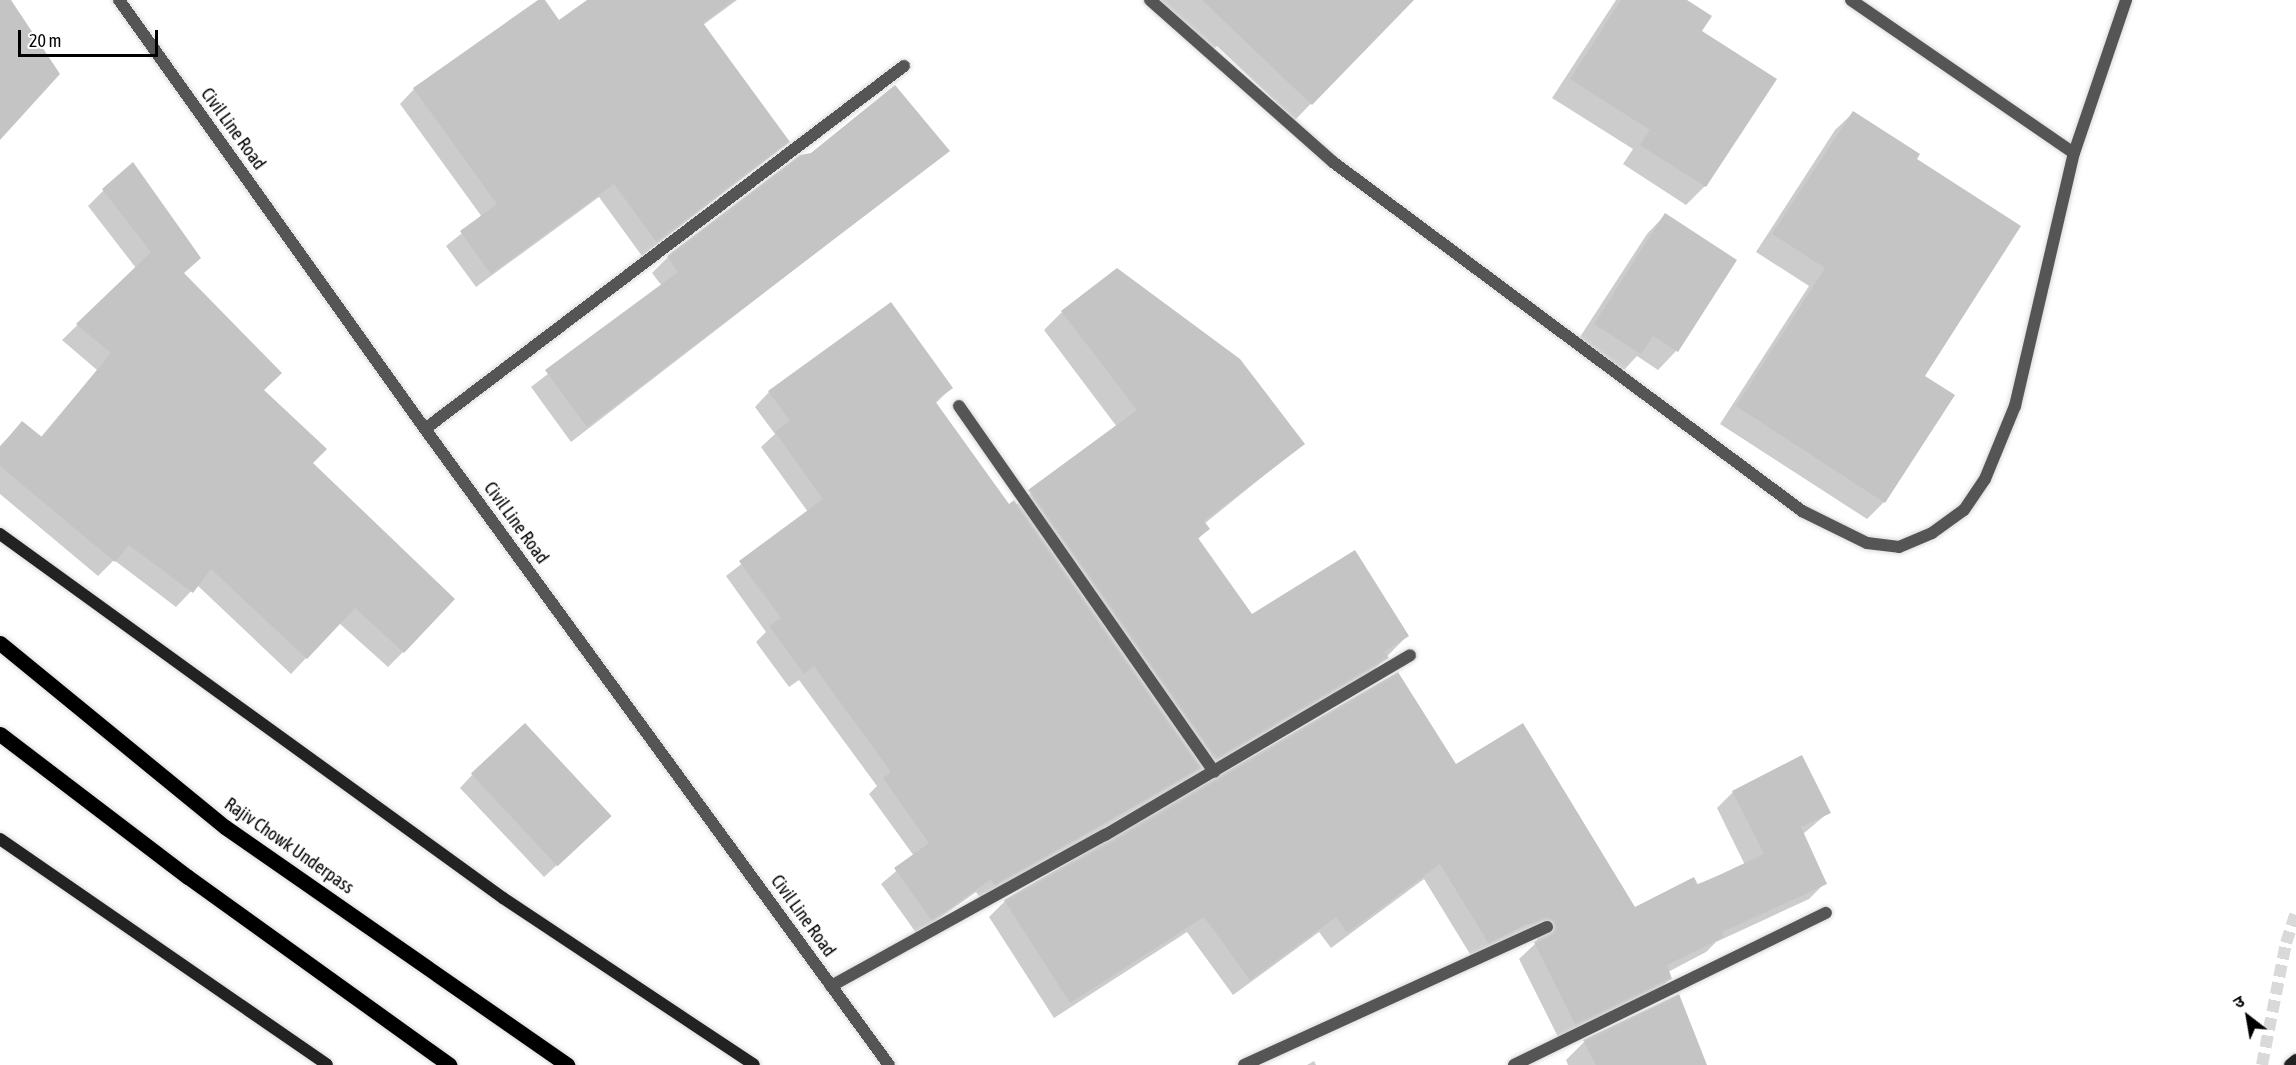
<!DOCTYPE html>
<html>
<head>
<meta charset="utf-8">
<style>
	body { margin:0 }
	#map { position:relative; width:2296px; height:1065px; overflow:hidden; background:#fff; font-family:"Asap Condensed","Noto Sans Devanagari",sans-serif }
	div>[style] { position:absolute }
	.shadow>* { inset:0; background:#0003 }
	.building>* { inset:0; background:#c4c4c4; transform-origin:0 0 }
	.secondary-tunnel>* { height:12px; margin-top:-6px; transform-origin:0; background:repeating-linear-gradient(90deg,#d9d9d9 0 12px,transparent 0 18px) }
	.roads { filter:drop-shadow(0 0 2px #dbdbdb) drop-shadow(0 0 2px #dbdbdb) }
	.service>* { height:12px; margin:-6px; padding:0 6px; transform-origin:6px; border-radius:6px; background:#555 }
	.minor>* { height:12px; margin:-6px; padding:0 6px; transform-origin:6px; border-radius:6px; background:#555 }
	.tertiary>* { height:12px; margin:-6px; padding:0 6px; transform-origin:6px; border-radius:6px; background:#555 }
	.secondary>* { height:12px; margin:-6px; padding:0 6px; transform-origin:6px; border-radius:6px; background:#222 }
	.primary>* { height:15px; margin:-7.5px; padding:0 7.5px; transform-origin:7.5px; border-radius:7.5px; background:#000 }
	span { translate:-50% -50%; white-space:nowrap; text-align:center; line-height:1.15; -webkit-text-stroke:6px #fff; paint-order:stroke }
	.street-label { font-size:18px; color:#000 }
	.north { position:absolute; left:2218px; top:987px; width:60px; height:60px; -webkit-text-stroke:4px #fff; paint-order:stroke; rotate:329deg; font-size:16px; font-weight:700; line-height:24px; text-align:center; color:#000 }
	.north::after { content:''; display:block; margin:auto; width:21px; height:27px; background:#000; clip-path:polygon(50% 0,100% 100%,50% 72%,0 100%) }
	.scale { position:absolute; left:18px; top:30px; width:140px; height:27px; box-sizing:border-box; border:3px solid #000; border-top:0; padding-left:8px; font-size:18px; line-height:21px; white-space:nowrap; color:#000; -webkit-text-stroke:4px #fff; paint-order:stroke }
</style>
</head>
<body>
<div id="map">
	<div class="shadow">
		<div style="clip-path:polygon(541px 0,559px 22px,589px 0,737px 0,703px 25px,788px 142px,642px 256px,599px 197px,476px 287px,446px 246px,482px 217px,400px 104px,414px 89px)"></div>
		<div style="clip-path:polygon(1155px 0,1400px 0,1406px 6px,1295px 120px,1217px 46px,1211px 51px)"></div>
		<div style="clip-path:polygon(1616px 0,1684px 0,1700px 32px,1705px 186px,1686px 205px,1623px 164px,1633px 149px,1552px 98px)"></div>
		<div style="clip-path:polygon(1853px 113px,1915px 159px,1884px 502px,1867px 519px,1720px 424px,1809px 286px,1756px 252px,1835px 130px)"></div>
		<div style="clip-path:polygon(948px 151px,571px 442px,531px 387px,662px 286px,652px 273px,668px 257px,800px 157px)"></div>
		<div style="clip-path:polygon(104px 190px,183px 274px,311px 463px,403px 652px,388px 667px,339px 623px,291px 674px,197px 585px,176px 607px,114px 560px,98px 576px,0 494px,0 446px,22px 423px,41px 437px,97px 370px,62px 340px,136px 268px,88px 206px)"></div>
		<div style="clip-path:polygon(1665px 215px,1735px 260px,1676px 351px,1658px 370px,1637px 356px,1622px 372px,1576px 343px,1647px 234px)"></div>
		<div style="clip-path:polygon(1062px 312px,1303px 444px,1204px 524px,1208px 529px,1197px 540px,1252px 616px,1407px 636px,1368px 676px,981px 899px,976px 892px,917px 934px,881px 884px,914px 856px,869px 794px,877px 786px,799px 680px,789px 687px,756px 642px,766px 632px,726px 576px,808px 512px,761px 447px,775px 434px,755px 407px,769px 392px,951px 388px,935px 404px,1009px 506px,1016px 505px,1117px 427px,1044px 330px)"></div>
		<div style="clip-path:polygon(1456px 766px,1635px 909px,1745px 865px,1717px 808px,1733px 792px,1829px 812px,1803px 834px,1825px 883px,1809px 899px,1716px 942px,1706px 952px,1668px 972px,1671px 978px,1655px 994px,1560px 1041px,1519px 959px,1537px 942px,1537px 936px,1473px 959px,1424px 879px,1331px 948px,1319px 932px,1233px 995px,1187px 932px,1054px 1018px,989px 917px,1005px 901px)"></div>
		<div style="clip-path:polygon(472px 775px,597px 828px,544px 877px,460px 788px)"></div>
		<div style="clip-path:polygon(1584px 1042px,1705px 1065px,1568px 1065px,1566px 1060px)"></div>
		<div style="clip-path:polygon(1314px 1061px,1316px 1065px,1307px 1065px)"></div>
	</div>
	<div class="building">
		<div style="clip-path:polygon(0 0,11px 0,60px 74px,0 140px)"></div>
		<div style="clip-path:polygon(538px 0,545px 0,559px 20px,587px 0,734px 0,703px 23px,790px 142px,657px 243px,614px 184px,491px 274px,460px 231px,497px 204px,413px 88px)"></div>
		<div style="clip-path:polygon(1202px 0,1414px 0,1312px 105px)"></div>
		<div style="clip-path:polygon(1621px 0,1687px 0,1712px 16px,1702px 31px,1777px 79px,1706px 187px,1640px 145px,1650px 130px,1570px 79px)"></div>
		<div style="clip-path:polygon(895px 85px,950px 151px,587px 427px,545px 370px,678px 272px,667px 256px,800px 155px,811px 153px)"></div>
		<div style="clip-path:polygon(1853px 111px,1920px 154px,1917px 159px,2021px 226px,1925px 376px,1955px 395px,1885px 503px,1736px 406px,1825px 268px,1772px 234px)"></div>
		<div style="clip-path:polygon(133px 162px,201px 258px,184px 273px,282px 373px,264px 390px,327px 449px,313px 463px,455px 599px,404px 653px,355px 608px,307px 659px,211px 569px,193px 593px,129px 545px,115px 562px,0 466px,0 447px,22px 421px,42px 437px,111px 353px,76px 324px,151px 252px,102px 189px)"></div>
		<div style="clip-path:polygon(1665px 213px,1737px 260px,1678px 352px,1653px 336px,1641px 354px,1594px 324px)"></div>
		<div style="clip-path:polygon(1117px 268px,1240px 359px,1305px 444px,1204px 521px,1210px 529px,1198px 538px,1252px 614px,1355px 550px,1409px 636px,1384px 652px,1389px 658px,1216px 760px,1028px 490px,1137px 410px,1061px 311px)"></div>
		<div style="clip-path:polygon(891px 302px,953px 388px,935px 401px,1009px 504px,1014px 500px,1201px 768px,995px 886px,991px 879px,932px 921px,894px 868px,929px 843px,883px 778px,891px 772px,814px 666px,804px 674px,769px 626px,781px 618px,739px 561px,823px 499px,775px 432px,790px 421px,768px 391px)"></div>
		<div style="clip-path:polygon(1398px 672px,1456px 764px,1523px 723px,1635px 907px,1694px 877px,1698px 885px,1764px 854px,1732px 791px,1802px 755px,1831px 813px,1801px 827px,1827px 884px,1722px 932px,1724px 937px,1667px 965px,1672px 979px,1576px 1026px,1534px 942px,1553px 932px,1552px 921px,1525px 925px,1489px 944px,1440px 864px,1347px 933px,1336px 917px,1250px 980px,1204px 917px,1070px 1003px,1004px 900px)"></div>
		<div style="left:525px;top:723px;width:127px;height:74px;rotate:47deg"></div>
		<div style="clip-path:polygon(1679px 994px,1707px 1065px,1596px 1065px,1583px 1040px)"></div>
	</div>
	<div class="secondary-tunnel">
		<div style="left:2262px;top:1065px;width:124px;rotate:-78.9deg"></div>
		<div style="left:2286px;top:943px;width:32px;rotate:-72deg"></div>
	</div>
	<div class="roads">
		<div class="service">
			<div style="left:1514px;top:1065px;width:347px;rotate:-26deg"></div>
		</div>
		<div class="minor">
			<div style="left:1150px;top:0;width:244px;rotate:41.5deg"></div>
			<div style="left:1333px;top:162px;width:585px;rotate:36.65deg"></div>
			<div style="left:1802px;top:511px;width:72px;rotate:26.2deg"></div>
			<div style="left:1867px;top:543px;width:32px;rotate:7deg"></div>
			<div style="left:1899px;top:547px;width:36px;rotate:-23deg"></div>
			<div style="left:1932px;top:533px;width:39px;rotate:-36deg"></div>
			<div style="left:1964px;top:510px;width:37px;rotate:-56deg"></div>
			<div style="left:1985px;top:479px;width:79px;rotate:-67.7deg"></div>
			<div style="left:2015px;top:406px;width:260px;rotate:-76.9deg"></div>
			<div style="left:2074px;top:153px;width:162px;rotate:-71.2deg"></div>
			<div style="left:1851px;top:0;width:270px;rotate:34.5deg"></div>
			<div style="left:959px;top:406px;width:446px;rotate:55.1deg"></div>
			<div style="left:425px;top:429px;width:601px;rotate:-37.16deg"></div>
			<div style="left:831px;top:986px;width:313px;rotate:-28.9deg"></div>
			<div style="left:1105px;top:835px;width:354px;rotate:-30.5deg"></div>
			<div style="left:1244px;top:1065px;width:333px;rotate:-24.5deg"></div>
		</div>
		<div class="tertiary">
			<div style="left:119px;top:0;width:527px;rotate:54.5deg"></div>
			<div style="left:425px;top:429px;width:787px;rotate:53.89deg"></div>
		</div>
		<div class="secondary">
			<div style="left:0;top:534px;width:621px;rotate:35.89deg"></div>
			<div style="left:503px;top:898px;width:301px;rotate:33.6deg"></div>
			<div style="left:0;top:839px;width:397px;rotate:34.6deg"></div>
			<div style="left:2290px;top:1065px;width:8px;rotate:-40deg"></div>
		</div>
		<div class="primary">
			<div style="left:0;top:643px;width:291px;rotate:39.3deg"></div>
			<div style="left:225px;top:827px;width:417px;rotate:34.8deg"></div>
			<div style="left:0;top:734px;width:236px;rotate:37.3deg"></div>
			<div style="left:188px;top:877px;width:322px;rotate:35.7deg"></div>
		</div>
	</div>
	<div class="street-label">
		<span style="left:233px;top:129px;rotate:54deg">Civil Line Road</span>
		<span style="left:516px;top:523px;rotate:54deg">Civil Line Road</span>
		<span style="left:289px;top:846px;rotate:35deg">Rajiv Chowk Underpass</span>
		<span style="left:803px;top:916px;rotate:54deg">Civil Line Road</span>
	</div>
	<div class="north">उ</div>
	<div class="scale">20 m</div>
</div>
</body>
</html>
